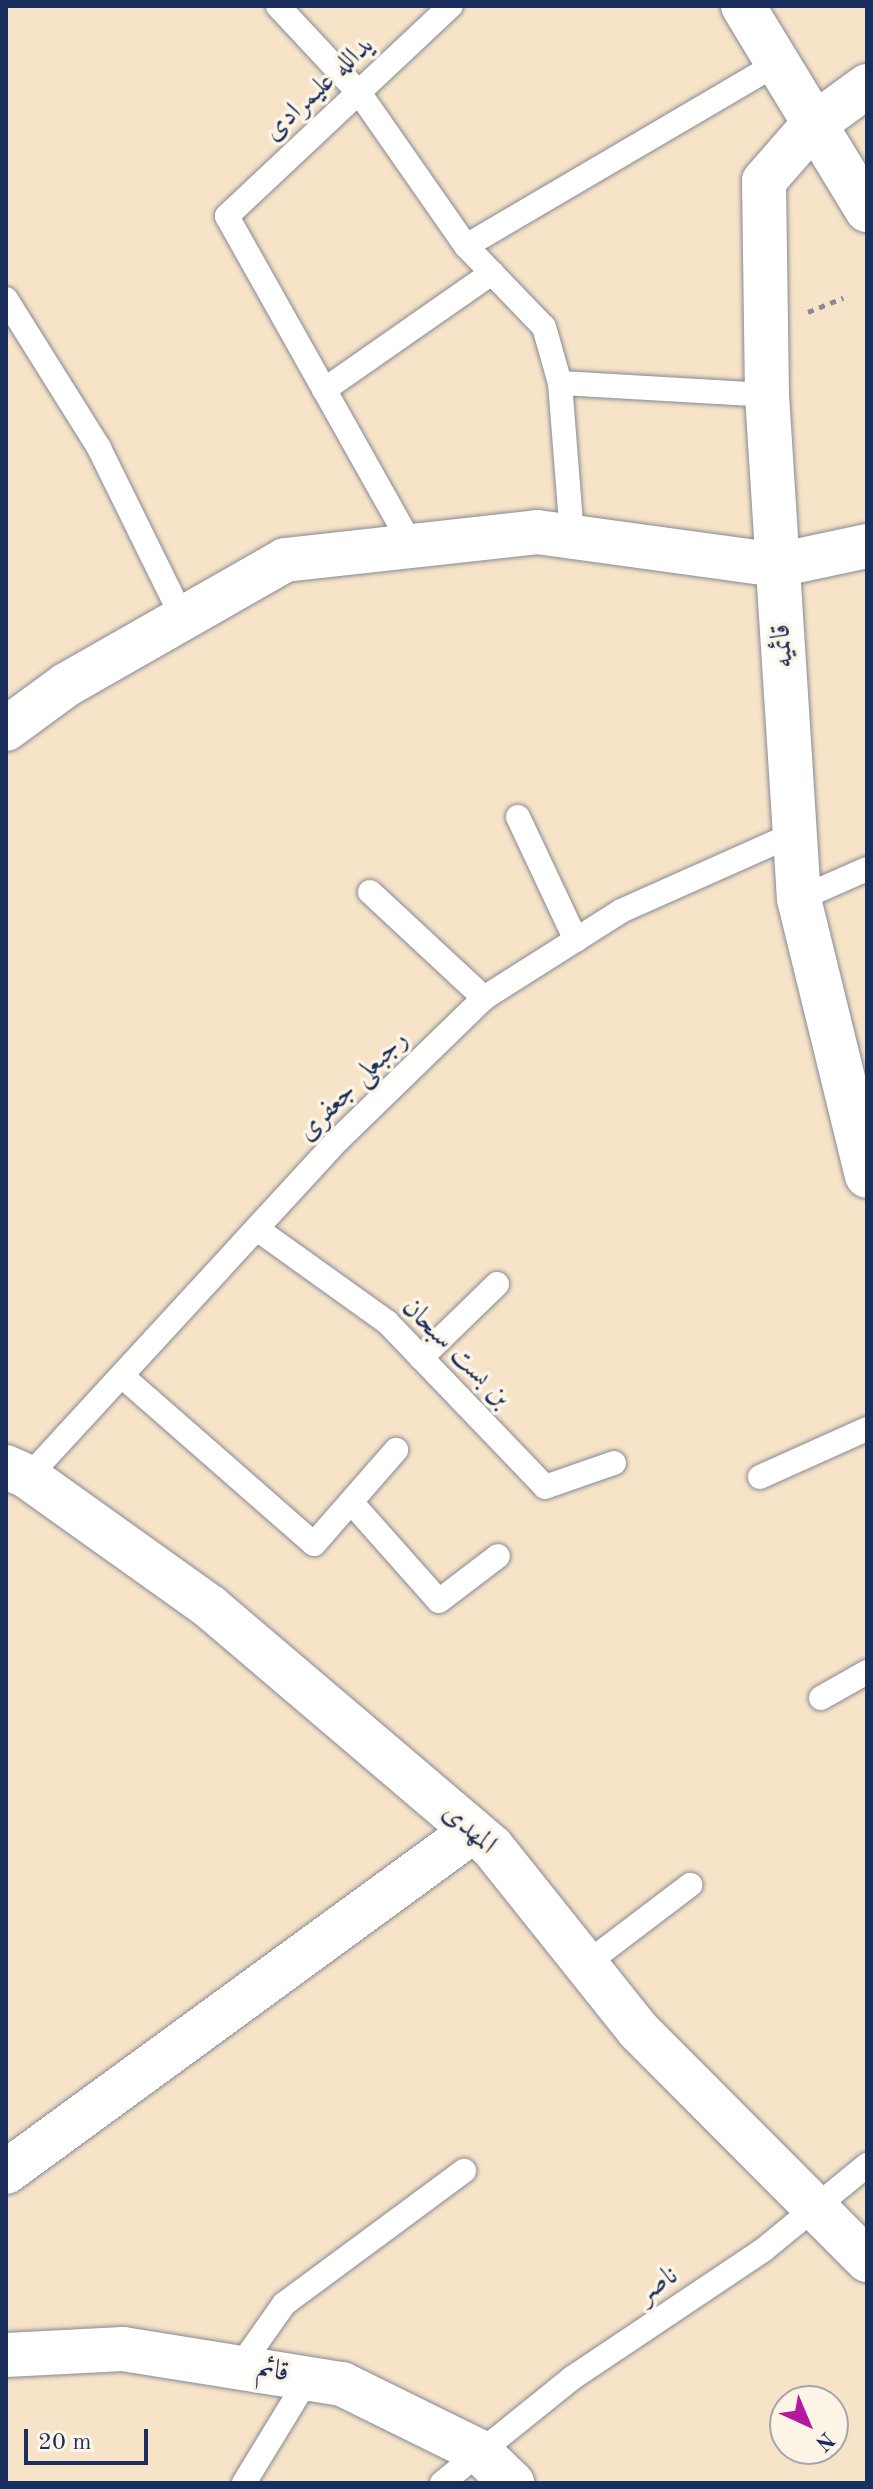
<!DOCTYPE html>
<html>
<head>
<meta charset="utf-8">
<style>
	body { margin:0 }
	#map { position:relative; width:873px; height:2489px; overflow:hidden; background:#f6e3c8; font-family:"Old Standard TT",Amiri,serif }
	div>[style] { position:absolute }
	.path>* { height:5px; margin-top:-2.5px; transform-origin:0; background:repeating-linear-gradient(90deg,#888993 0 6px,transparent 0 12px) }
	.roads { filter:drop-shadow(0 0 2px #888993) drop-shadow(0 0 2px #888993) }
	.service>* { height:24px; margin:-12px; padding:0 12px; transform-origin:12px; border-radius:12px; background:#fff }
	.minor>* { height:44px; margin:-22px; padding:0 22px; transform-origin:22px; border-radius:22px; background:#fff }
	span { translate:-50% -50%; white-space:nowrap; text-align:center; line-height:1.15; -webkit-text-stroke:7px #fcf5e5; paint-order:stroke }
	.street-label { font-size:28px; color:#1b2f5e }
	.frame { position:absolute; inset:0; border:8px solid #1b2f5e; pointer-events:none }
	.north { position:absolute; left:769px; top:2385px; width:80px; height:80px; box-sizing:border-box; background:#fcf5e5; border:2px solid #a2a6af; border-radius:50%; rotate:136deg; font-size:22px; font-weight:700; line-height:32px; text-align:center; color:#1b2f5e }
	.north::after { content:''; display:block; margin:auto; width:28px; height:36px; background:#b5179e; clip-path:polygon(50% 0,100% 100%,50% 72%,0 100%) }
	.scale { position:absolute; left:24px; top:2429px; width:124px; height:36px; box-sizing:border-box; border:4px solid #1b2f5e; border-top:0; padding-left:10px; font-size:24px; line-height:28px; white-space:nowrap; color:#1b2f5e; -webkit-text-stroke:6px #fcf5e5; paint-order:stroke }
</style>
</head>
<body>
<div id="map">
	<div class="path">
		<div style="left:808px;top:312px;width:38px;rotate:-22deg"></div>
	</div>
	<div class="roads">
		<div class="service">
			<div style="left:278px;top:6px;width:120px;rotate:47deg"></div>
			<div style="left:360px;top:94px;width:185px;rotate:55.1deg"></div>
			<div style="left:466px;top:246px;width:112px;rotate:46.1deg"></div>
			<div style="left:544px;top:327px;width:58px;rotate:74.1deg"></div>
			<div style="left:560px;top:383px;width:153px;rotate:85.5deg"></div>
			<div style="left:466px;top:246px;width:359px;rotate:-30.4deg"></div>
			<div style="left:6px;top:299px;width:176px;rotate:58deg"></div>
			<div style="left:99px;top:448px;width:191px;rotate:63.8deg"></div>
			<div style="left:560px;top:383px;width:207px;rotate:3.3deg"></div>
			<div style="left:324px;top:390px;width:205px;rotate:-34.9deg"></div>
			<div style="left:412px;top:546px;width:378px;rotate:-119.3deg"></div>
			<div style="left:227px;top:216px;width:307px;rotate:-43.2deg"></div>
			<div style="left:518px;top:817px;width:136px;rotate:64.8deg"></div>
			<div style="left:370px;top:892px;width:156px;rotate:42.9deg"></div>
			<div style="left:799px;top:899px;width:74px;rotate:-23.8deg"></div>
			<div style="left:257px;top:1229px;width:160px;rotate:35.6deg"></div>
			<div style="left:387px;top:1322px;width:228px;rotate:46.2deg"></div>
			<div style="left:545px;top:1487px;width:73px;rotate:-19.2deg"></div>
			<div style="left:421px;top:1358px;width:106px;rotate:-44.2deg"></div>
			<div style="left:122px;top:1376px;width:255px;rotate:41.2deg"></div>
			<div style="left:314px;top:1544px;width:125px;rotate:-48.9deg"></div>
			<div style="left:28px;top:1477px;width:459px;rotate:-47.4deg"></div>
			<div style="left:339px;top:1139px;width:202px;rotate:-44.2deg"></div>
			<div style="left:484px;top:998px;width:162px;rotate:-32.4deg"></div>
			<div style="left:621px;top:911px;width:189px;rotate:-24deg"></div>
			<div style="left:760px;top:1477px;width:117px;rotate:-24.2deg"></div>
			<div style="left:351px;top:1502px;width:132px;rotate:48.4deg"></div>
			<div style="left:439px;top:1601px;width:74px;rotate:-37.3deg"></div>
			<div style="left:821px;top:1698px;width:53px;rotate:-29.5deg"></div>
			<div style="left:586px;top:1964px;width:131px;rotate:-37.2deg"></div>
			<div style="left:241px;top:2365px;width:75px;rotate:-54.8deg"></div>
			<div style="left:284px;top:2304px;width:224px;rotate:-36.5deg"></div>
			<div style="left:244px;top:2483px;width:123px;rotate:-58.6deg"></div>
			<div style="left:442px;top:2483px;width:167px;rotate:-38.9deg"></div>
			<div style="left:572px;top:2378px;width:229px;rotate:-33.8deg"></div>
			<div style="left:762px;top:2251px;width:136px;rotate:-39.3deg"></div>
		</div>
		<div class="minor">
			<div style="left:743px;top:6px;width:239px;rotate:58.7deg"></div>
			<div style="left:867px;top:86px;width:68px;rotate:144deg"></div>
			<div style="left:812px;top:126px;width:73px;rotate:131.1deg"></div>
			<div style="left:764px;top:181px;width:214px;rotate:89.2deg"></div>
			<div style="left:767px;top:395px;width:505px;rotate:86.37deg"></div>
			<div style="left:799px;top:899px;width:285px;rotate:76.2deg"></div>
			<div style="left:6px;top:729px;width:74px;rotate:-36.3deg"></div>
			<div style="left:66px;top:685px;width:252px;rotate:-29.7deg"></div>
			<div style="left:285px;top:560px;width:254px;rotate:-6.3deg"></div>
			<div style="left:537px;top:532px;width:243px;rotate:7.8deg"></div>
			<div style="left:778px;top:565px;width:91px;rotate:-12.1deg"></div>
			<div style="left:6px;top:1467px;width:24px;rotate:24deg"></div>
			<div style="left:28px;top:1477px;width:224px;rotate:35.5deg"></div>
			<div style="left:210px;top:1607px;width:370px;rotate:40.4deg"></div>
			<div style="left:492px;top:1847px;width:234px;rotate:51.4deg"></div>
			<div style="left:638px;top:2030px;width:325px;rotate:45.1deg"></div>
			<div style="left:6px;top:2172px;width:578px;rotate:-36.14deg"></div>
			<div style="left:6px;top:2355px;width:117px;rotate:-2.9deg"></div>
			<div style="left:123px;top:2349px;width:222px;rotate:9.1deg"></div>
			<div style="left:342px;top:2384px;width:154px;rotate:26.2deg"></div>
			<div style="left:480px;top:2452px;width:45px;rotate:44.1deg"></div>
		</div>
	</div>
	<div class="street-label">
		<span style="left:319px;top:89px;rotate:-43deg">یدالله علیمرادی</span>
		<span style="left:783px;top:646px;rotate:-94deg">قائمیه</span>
		<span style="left:353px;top:1086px;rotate:-45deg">رجبعلی جعفری</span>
		<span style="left:456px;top:1353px;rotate:45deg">بن بست سبحان</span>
		<span style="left:469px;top:1829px;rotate:42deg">المهدی</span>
		<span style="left:658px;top:2285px;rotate:-34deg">ناصر</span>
		<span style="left:273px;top:2371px;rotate:11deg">قائم</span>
	</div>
	<div class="frame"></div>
	<div class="north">N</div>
	<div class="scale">20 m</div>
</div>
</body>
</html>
